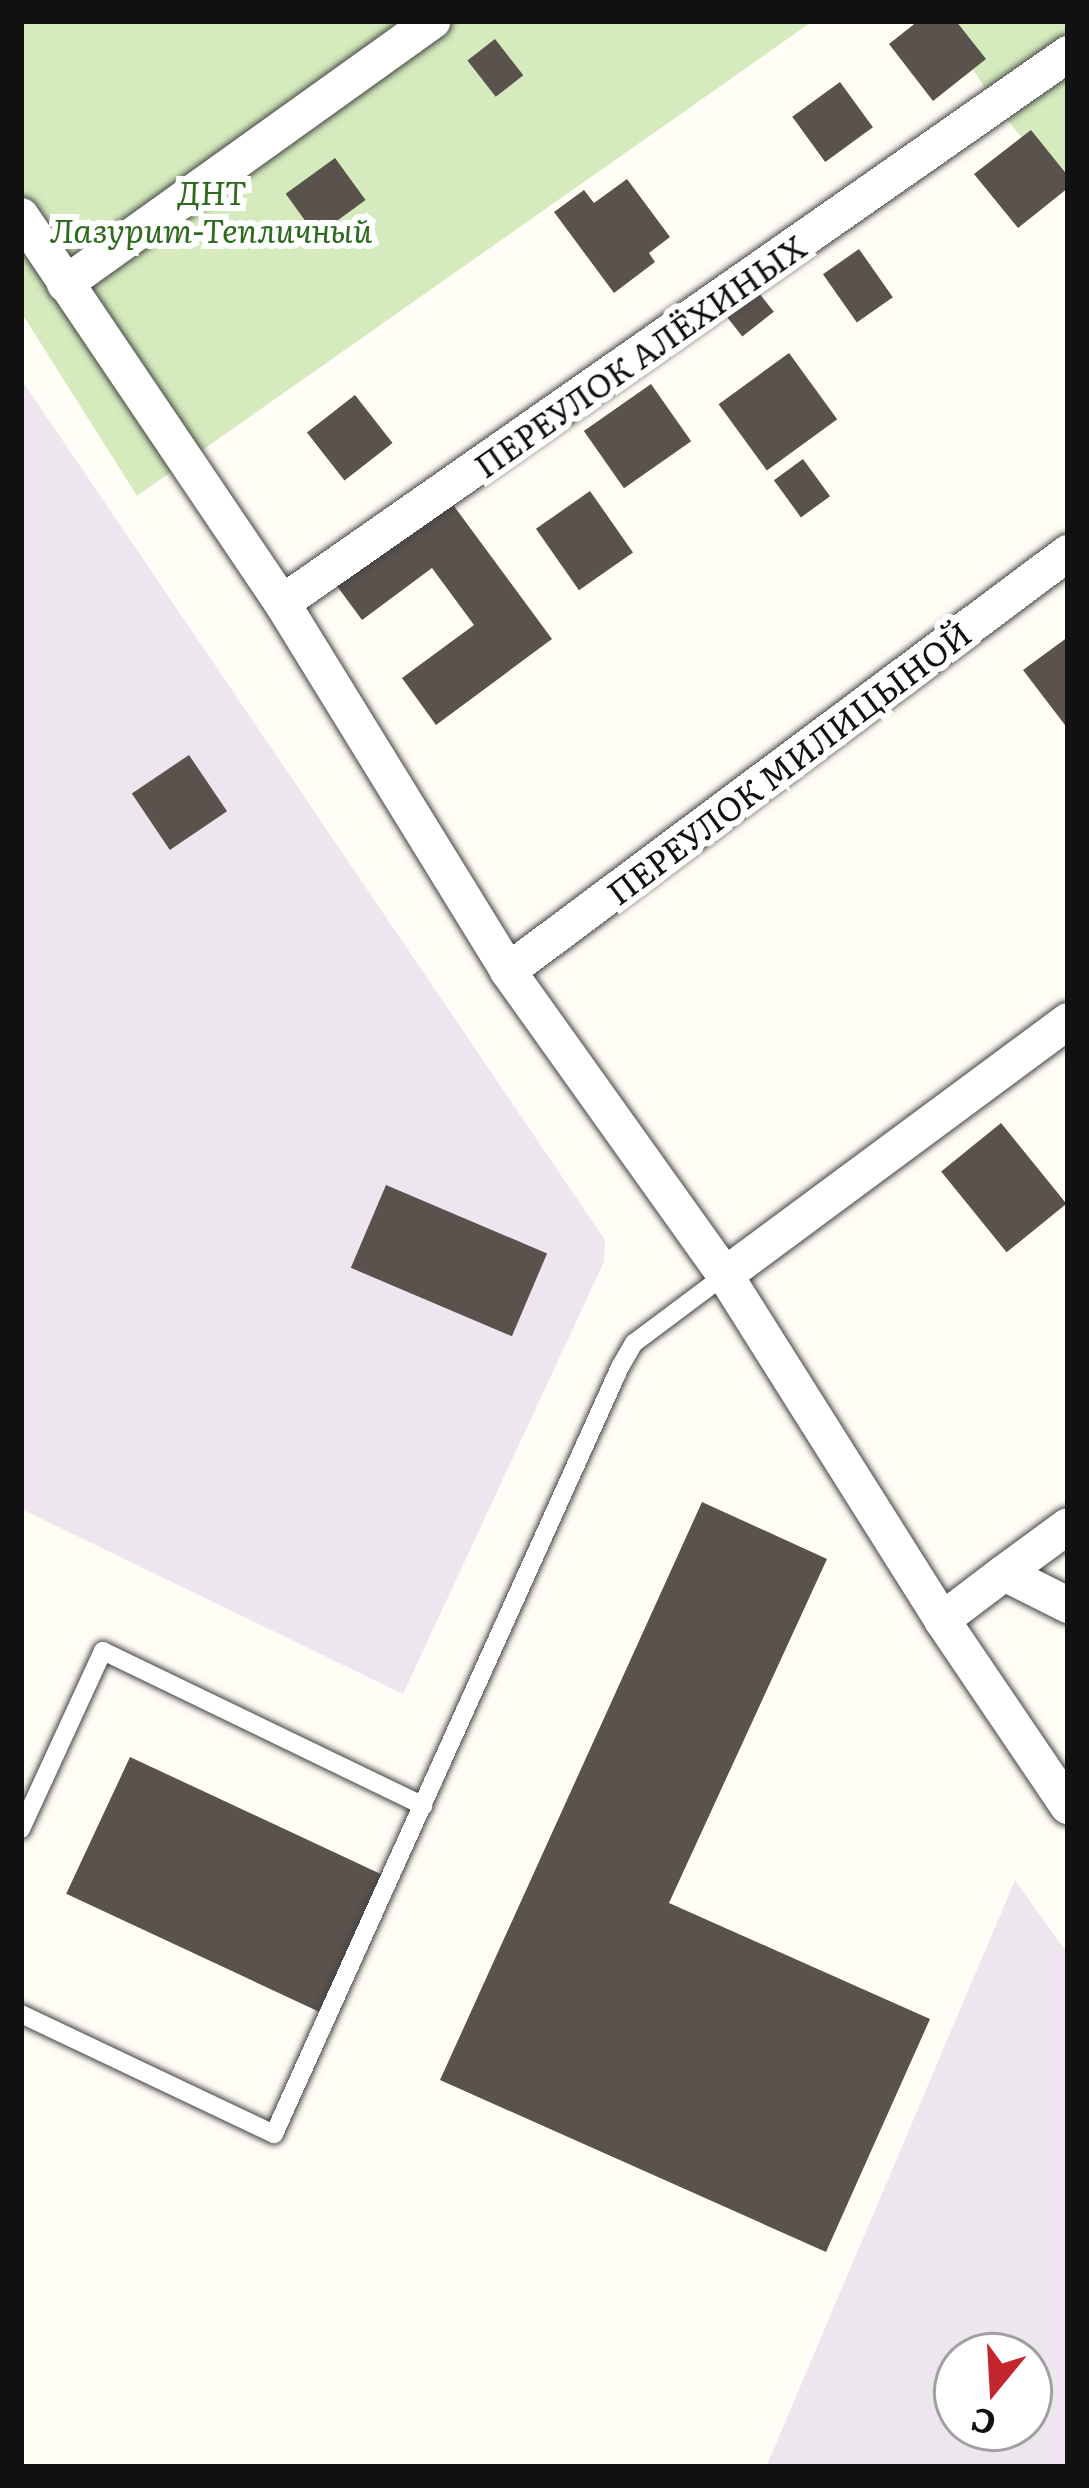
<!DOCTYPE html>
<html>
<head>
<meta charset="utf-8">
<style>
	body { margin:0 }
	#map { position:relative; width:1089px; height:2488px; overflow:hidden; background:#fffdf5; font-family:Literata,serif }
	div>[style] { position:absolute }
	.industrial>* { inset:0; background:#eee6ef }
	.green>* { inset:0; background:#d5ebbd }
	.building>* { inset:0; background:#5a524d; transform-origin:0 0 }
	.roads { filter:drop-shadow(0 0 3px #444) drop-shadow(0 0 3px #444) }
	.lane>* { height:18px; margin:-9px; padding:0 9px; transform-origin:9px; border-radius:9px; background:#fff }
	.street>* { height:36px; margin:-18px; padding:0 18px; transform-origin:18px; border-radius:18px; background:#fff }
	span { translate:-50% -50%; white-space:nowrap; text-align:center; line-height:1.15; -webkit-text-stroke:12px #fff; paint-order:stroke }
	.park-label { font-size:33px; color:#2f6b1f; font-style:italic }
	.street-label { font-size:33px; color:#111 }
	.frame { position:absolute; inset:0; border:24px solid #111; pointer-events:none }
	.north { position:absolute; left:933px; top:2332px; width:120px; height:120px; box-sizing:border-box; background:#fff; border:3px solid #a0a0a0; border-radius:50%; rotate:198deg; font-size:33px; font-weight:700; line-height:48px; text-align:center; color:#111 }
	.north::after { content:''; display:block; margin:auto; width:42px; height:54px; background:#c4262e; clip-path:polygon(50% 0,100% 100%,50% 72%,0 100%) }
</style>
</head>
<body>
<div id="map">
	<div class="industrial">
		<div style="clip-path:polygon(21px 379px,605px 1240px,604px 1262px,403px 1694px,21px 1509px)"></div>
		<div style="clip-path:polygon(evenodd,1015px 1880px,1068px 1954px,1068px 2467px,766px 2467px,1015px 1880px,957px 2356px,1029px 2356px,1029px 2428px,957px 2428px,957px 2356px)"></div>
	</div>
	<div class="green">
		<div style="clip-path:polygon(21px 21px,813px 21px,137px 496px,21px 312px)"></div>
		<div style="clip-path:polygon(943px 21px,1068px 21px,1068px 194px,996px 106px)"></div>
	</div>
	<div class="building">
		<div style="clip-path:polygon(918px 21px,956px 21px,986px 59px,933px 101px,889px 44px)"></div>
		<div style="left:495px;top:39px;width:46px;height:35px;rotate:52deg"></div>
		<div style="left:840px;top:82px;width:56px;height:59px;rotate:54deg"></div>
		<div style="clip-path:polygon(1031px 130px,1068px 176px,1068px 188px,1018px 228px,974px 174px)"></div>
		<div style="left:335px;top:158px;width:52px;height:61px;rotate:54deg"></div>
		<div style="clip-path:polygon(627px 179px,670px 237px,649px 253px,655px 262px,614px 293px,554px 212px,584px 190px,594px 203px)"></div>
		<div style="left:859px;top:249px;width:59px;height:44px;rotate:55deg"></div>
		<div style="left:756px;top:289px;width:29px;height:40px;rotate:52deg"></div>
		<div style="left:789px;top:353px;width:82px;height:87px;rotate:54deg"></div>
		<div style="left:651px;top:384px;width:70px;height:82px;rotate:55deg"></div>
		<div style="left:355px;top:395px;width:61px;height:61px;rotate:52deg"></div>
		<div style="left:803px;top:459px;width:46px;height:36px;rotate:54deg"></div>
		<div style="left:590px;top:491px;width:75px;height:66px;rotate:55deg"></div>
		<div style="clip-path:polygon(448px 498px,552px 639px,436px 725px,402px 678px,474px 625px,432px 568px,362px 620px,334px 582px)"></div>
		<div style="clip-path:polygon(1068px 637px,1068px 729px,1023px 670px)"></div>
		<div style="left:189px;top:755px;width:68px;height:69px;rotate:56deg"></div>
		<div style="left:1001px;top:1123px;width:104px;height:77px;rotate:51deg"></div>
		<div style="left:386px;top:1185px;width:175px;height:90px;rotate:23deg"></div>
		<div style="clip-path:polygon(702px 1502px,827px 1559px,669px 1903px,930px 2019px,826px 2252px,440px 2080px)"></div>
		<div style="left:130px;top:1757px;width:279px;height:151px;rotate:25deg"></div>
	</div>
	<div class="roads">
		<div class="lane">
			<div style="left:21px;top:1829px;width:196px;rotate:-65.3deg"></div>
			<div style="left:103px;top:1651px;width:356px;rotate:25.8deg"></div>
			<div style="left:21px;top:2014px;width:280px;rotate:25.4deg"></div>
			<div style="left:274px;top:2134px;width:841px;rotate:-65.72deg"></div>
			<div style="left:620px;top:1367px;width:28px;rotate:-60deg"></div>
			<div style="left:634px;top:1343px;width:114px;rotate:-36.8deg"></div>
		</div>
		<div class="street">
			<div style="left:21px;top:216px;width:467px;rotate:56deg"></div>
			<div style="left:282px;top:603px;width:432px;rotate:58.4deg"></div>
			<div style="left:508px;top:971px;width:374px;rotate:54.5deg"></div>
			<div style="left:725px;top:1275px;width:408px;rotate:57.8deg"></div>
			<div style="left:942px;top:1620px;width:225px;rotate:55.9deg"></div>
			<div style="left:65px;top:284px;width:452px;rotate:-35.6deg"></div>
			<div style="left:282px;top:603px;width:959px;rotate:-34.93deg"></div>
			<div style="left:508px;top:971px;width:699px;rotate:-36.74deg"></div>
			<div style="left:725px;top:1275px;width:427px;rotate:-36.5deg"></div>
			<div style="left:1004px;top:1573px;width:79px;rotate:-36.3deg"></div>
			<div style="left:942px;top:1620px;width:78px;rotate:-37.2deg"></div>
			<div style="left:1004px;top:1573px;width:72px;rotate:26.6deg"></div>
		</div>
	</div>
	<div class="park-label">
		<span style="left:211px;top:210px">ДНТ<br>Лазурит-Тепличный</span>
	</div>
	<div class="street-label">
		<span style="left:639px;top:355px;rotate:-35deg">ПЕРЕУЛОК АЛЁХИНЫХ</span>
		<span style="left:788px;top:762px;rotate:-37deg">ПЕРЕУЛОК МИЛИЦЫНОЙ</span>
	</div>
	<div class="frame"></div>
	<div class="north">С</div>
</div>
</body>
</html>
